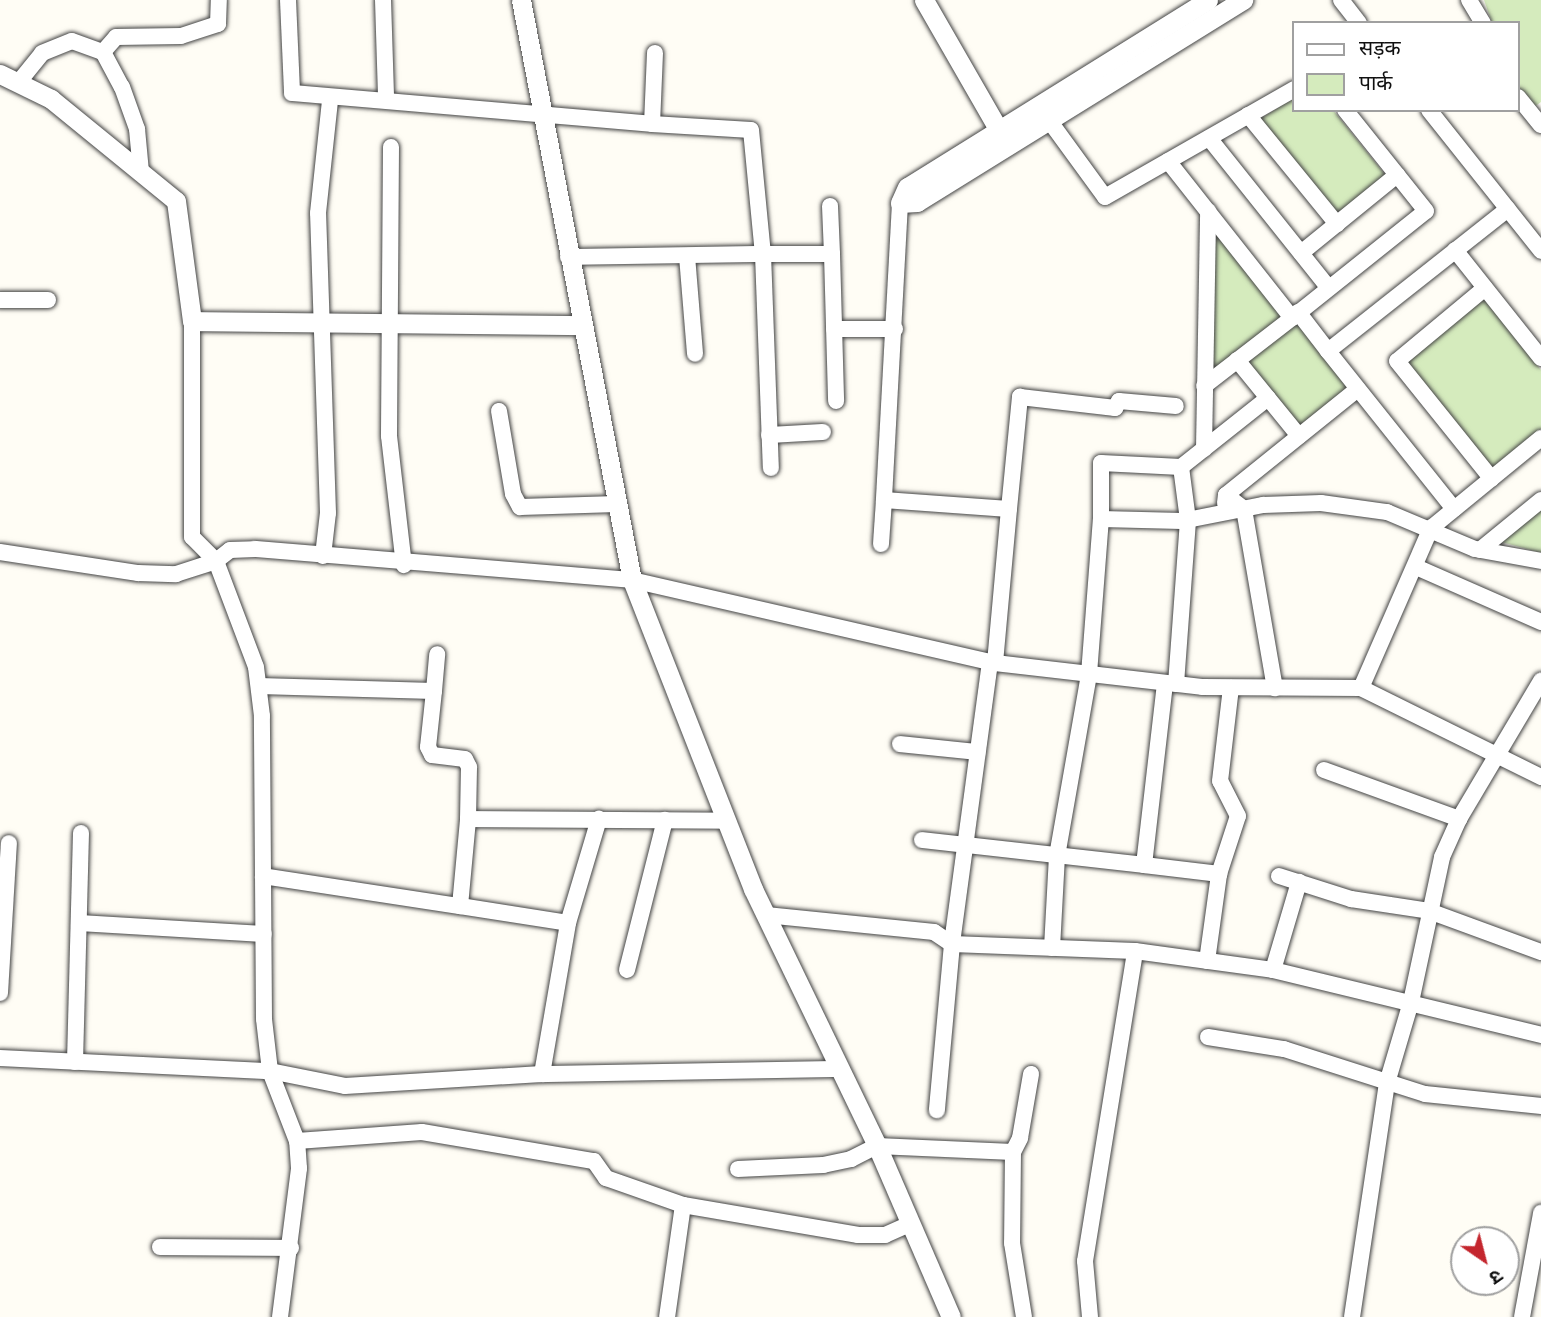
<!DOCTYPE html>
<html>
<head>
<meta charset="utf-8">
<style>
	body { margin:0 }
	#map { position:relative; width:1541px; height:1317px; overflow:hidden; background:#fffdf5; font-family:"Crimson Pro","Noto Sans Devanagari",serif }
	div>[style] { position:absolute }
	.green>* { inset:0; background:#d5ebbd; transform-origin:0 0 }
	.roads { filter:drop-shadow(0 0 2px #444) drop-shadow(0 0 2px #444) }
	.minor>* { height:16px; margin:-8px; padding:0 8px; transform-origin:8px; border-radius:8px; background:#fff }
	.tertiary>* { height:19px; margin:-9.5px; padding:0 9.5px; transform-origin:9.5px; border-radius:9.5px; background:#fff }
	span { translate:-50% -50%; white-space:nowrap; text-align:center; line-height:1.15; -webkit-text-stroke:7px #fff; paint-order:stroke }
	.legend { position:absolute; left:1292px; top:21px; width:228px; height:91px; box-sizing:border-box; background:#fff; border:2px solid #a0a0a0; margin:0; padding:9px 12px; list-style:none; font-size:21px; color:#111 }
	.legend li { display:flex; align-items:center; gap:14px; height:35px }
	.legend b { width:35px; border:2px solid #a0a0a0 }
	.north { position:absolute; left:1450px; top:1226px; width:70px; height:70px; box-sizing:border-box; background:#fff; border:2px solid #a0a0a0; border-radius:50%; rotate:145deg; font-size:19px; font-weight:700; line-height:28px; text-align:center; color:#111 }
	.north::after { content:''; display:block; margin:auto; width:24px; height:32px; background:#c4262e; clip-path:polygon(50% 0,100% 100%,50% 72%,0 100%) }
</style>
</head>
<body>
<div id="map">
	<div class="green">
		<div style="clip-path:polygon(1484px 0,1541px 0,1541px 102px,1534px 107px,1518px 87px,1518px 23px,1492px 23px)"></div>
		<div style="clip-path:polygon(1294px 98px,1294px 110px,1333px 110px,1387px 177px,1338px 216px,1260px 119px)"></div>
		<div style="clip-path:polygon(1213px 228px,1283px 317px,1213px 372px)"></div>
		<div style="clip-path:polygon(1484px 299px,1541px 370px,1541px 429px,1492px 468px,1406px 362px)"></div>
		<div style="left:1298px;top:320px;width:85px;height:67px;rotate:52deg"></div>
		<div style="clip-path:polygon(1541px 507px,1541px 553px,1498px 541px)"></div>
	</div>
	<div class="roads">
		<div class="minor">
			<div style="left:288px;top:0;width:93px;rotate:87.5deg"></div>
			<div style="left:292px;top:93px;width:361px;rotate:4.9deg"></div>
			<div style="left:383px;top:0;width:98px;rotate:88.2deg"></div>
			<div style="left:1341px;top:0;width:29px;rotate:52deg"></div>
			<div style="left:1469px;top:0;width:27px;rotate:59deg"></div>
			<div style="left:103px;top:52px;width:20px;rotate:-49deg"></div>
			<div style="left:116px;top:37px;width:65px;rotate:-0.9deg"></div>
			<div style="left:181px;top:36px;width:39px;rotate:-18deg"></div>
			<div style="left:218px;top:24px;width:24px;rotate:-88deg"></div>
			<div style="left:655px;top:53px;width:71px;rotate:92.4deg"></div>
			<div style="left:652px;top:124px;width:99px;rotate:3.5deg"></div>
			<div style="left:751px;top:130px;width:125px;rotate:84.5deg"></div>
			<div style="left:763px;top:254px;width:69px"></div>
			<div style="left:832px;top:254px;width:147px;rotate:88.4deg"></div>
			<div style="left:18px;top:83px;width:38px;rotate:-51deg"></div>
			<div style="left:42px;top:53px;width:32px;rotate:-22deg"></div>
			<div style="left:72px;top:41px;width:33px;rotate:20deg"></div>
			<div style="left:103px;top:52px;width:40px;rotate:62deg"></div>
			<div style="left:122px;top:87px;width:45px;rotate:70.3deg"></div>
			<div style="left:137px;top:129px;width:43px;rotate:84.7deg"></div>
			<div style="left:1518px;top:97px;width:36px;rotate:51deg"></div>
			<div style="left:1429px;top:110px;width:180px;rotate:51.5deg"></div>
			<div style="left:1043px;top:112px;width:105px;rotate:53.9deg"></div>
			<div style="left:1105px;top:197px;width:218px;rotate:-29.7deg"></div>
			<div style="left:1248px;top:115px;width:141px;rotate:50.8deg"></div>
			<div style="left:1209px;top:138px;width:191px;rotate:51.4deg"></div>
			<div style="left:391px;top:147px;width:289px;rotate:90.4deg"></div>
			<div style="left:389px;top:436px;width:130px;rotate:83.4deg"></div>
			<div style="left:1168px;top:161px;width:200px;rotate:51.7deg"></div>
			<div style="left:1292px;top:318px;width:111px;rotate:142.3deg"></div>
			<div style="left:900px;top:203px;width:297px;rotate:93.1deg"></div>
			<div style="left:884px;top:500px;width:125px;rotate:4.1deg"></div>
			<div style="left:1009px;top:509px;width:155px;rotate:95.2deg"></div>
			<div style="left:995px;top:663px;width:208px;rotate:6.6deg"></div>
			<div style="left:1202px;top:687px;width:159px;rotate:0.4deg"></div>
			<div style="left:1361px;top:688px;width:175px;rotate:-66.4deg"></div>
			<div style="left:1431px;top:528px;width:142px;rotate:-39.3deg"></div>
			<div style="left:830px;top:206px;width:48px;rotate:87.6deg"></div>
			<div style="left:1455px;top:250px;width:138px;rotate:51.5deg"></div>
			<div style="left:1301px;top:253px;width:124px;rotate:-39.1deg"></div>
			<div style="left:687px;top:256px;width:98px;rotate:85.3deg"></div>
			<div style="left:568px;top:257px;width:195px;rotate:-0.9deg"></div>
			<div style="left:763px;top:254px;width:214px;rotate:87.9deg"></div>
			<div style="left:1485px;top:288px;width:114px;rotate:140.3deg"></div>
			<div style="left:1397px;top:361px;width:151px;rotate:51.2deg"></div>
			<div style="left:0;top:300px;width:48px"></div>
			<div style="left:1298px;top:312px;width:49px;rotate:52.4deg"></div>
			<div style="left:1292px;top:318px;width:171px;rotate:-38.6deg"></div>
			<div style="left:1426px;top:211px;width:129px;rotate:-128.7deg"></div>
			<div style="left:834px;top:329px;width:61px"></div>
			<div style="left:1237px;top:360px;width:98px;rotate:50.8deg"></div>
			<div style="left:499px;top:411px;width:84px;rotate:80.4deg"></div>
			<div style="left:513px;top:494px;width:15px;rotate:62deg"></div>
			<div style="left:520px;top:507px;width:97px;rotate:-1.8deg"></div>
			<div style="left:769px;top:435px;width:54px;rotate:-3.2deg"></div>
			<div style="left:1204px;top:449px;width:238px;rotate:-89deg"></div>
			<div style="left:1226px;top:495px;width:23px;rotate:38deg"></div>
			<div style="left:1244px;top:509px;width:182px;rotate:80.2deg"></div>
			<div style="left:1225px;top:503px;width:8px;rotate:-83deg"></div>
			<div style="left:1226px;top:495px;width:169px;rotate:-38.8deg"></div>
			<div style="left:1009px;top:509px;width:113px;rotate:-84.4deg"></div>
			<div style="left:1020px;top:397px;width:96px;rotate:6.6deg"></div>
			<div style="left:1115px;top:408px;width:8px;rotate:-60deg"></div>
			<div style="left:1119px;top:401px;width:57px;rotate:5deg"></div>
			<div style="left:1454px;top:509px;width:202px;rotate:-128.6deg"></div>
			<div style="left:1328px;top:351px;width:229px;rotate:-38.3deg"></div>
			<div style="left:1101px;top:519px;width:56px;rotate:-90deg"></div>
			<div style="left:1101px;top:463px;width:80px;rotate:2.9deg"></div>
			<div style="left:1181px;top:467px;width:111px;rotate:-38.4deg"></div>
			<div style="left:881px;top:544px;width:44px;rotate:-86.1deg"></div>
			<div style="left:1480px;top:550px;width:79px;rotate:-39.3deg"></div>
			<div style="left:0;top:552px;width:140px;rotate:8.7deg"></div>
			<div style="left:138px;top:573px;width:38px;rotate:2deg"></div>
			<div style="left:176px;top:574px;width:42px;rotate:-18deg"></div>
			<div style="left:216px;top:561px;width:34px;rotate:-135deg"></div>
			<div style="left:192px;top:537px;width:216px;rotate:-90deg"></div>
			<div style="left:323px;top:556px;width:43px;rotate:-83.4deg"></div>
			<div style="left:328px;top:513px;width:300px;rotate:-91.9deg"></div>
			<div style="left:318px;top:213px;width:114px;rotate:-83.9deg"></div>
			<div style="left:1416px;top:567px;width:137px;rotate:23.7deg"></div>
			<div style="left:990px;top:662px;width:285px;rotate:97.7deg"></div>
			<div style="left:952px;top:944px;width:183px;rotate:2.2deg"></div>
			<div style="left:1135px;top:951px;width:139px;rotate:7.8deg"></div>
			<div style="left:1273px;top:970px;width:92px;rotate:-73.5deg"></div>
			<div style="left:1176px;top:684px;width:164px;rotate:-85.8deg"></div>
			<div style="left:1188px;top:520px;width:53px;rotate:-97.5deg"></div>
			<div style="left:259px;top:686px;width:175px;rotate:1.6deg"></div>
			<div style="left:434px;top:691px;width:56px;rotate:96.1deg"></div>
			<div style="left:428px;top:747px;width:9px;rotate:63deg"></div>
			<div style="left:432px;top:755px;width:33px;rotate:7deg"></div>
			<div style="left:465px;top:759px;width:9px;rotate:63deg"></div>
			<div style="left:469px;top:767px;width:52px;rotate:91.1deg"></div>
			<div style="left:1361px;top:688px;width:201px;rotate:26.3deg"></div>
			<div style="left:434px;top:691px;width:37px;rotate:-85deg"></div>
			<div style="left:900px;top:744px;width:78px;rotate:5.9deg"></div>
			<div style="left:1324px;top:770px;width:144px;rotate:19.9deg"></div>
			<div style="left:922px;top:840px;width:223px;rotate:6.4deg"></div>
			<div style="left:1144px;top:865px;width:183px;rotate:-83.4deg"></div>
			<div style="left:1144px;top:865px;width:76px;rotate:6.8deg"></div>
			<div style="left:263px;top:876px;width:199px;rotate:8.7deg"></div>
			<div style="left:460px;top:906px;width:87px;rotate:-84.7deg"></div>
			<div style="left:468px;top:819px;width:259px;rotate:0.4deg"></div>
			<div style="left:1279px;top:876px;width:76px;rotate:17.7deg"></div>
			<div style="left:1351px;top:899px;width:79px;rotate:8.7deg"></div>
			<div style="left:1429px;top:911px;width:119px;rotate:20.1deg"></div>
			<div style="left:460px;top:906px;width:109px;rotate:8.9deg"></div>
			<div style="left:568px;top:923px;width:109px;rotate:-73.4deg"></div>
			<div style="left:766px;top:915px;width:169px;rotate:5.8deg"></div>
			<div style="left:934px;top:932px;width:22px;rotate:34deg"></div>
			<div style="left:952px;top:944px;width:167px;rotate:95.2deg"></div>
			<div style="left:79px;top:923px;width:185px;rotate:3.4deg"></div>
			<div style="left:1052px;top:948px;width:92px;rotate:-86.9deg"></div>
			<div style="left:1057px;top:856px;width:185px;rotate:-80deg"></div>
			<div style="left:1089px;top:674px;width:155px;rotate:-85.6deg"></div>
			<div style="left:1101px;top:519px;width:81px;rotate:1.4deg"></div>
			<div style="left:1182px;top:521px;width:83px;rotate:-11.2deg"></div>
			<div style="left:1263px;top:505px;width:58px;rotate:-2deg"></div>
			<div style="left:1321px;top:503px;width:67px;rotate:7.8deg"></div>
			<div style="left:1387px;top:512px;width:95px;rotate:22.8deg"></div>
			<div style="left:1475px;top:549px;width:67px;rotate:10.3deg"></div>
			<div style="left:1207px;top:961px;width:88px;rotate:-82.1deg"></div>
			<div style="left:1219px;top:874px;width:61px;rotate:-71.9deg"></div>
			<div style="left:1238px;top:816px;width:39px;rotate:-117deg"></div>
			<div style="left:1220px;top:781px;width:94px;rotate:-83.3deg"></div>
			<div style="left:627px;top:970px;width:155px;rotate:-75.8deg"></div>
			<div style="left:1273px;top:970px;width:276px;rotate:13.6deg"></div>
			<div style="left:0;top:993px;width:150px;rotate:-86.6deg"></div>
			<div style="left:1208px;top:1037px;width:77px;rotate:9deg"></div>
			<div style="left:1284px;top:1049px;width:148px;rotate:17.7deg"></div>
			<div style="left:1425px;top:1094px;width:117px;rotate:5.9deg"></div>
			<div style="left:0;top:1058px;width:270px;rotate:2.8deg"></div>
			<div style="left:270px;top:1071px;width:76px;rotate:11.3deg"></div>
			<div style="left:345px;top:1086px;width:197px;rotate:-3.5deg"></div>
			<div style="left:542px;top:1074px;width:153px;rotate:-80.2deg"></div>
			<div style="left:75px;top:1062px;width:229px;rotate:-88.5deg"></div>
			<div style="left:542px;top:1074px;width:298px;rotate:-1deg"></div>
			<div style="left:297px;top:1141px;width:125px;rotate:-4.1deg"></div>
			<div style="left:422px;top:1132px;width:174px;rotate:9.6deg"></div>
			<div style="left:594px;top:1161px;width:21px;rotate:55deg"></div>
			<div style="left:606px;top:1178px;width:82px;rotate:19.3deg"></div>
			<div style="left:683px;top:1205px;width:113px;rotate:98.1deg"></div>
			<div style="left:1013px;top:1152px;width:16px;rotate:-63deg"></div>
			<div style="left:1020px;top:1138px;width:65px;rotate:-80.2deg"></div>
			<div style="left:738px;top:1169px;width:85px;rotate:-2.7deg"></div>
			<div style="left:823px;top:1165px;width:29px;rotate:-12deg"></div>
			<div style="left:851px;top:1159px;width:29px;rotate:-27deg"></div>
			<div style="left:877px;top:1146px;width:136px;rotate:2.5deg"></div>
			<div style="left:1013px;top:1152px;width:91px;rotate:90.6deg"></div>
			<div style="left:1012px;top:1243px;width:75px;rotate:80.8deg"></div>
			<div style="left:683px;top:1205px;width:178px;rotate:9.7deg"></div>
			<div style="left:858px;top:1235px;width:27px"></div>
			<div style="left:885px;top:1235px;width:27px;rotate:-24deg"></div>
			<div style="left:160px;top:1247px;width:131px;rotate:0.4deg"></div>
			<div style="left:280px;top:1317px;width:150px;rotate:-82.7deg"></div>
			<div style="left:299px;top:1168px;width:27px;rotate:-94deg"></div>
			<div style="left:297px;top:1141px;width:75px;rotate:-111.1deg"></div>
			<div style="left:270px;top:1071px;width:52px;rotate:-96.6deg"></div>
			<div style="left:264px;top:1019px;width:303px;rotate:-90.4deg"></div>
			<div style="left:262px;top:716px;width:49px;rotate:-97deg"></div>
			<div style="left:256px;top:667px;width:113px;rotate:-110.7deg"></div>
			<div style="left:216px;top:561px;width:18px;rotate:-38deg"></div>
			<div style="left:230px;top:550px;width:25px;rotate:-2deg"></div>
			<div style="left:255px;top:549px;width:378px;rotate:4.7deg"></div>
			<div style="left:632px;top:580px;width:372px;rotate:12.9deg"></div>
			<div style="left:1090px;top:1317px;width:56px;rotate:-95.1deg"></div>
			<div style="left:1085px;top:1261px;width:314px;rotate:-80.8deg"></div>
			<div style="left:1352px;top:1317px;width:237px;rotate:-81.5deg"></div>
			<div style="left:1387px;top:1083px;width:84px;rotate:-73.5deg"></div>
			<div style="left:1411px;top:1002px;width:148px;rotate:-77.9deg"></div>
			<div style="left:1442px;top:857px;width:42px;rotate:-65.9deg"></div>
			<div style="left:1459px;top:819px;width:161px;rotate:-59.3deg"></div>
			<div style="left:1522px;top:1317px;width:106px;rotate:-79.6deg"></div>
		</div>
		<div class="tertiary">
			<div style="left:521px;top:0;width:591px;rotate:79.17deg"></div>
			<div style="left:632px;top:580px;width:332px;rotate:68.6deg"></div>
			<div style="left:753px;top:889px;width:285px;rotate:64.2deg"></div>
			<div style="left:877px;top:1146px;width:186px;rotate:66.6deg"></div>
			<div style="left:924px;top:0;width:160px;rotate:60.1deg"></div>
			<div style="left:1208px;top:0;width:354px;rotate:148.1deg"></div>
			<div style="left:907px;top:187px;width:17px;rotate:114deg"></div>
			<div style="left:900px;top:203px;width:17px;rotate:-3deg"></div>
			<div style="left:917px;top:202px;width:384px;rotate:-31.8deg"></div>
			<div style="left:0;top:74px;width:57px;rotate:26.1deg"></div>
			<div style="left:51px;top:99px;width:161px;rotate:39.2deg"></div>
			<div style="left:176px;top:201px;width:121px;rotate:82.4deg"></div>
			<div style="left:192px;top:321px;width:389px;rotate:0.6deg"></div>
		</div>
	</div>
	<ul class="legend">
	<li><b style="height:9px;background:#fff"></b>सड़क</li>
	<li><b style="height:19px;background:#d5ebbd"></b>पार्क</li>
	</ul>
	<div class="north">उ</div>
</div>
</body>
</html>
